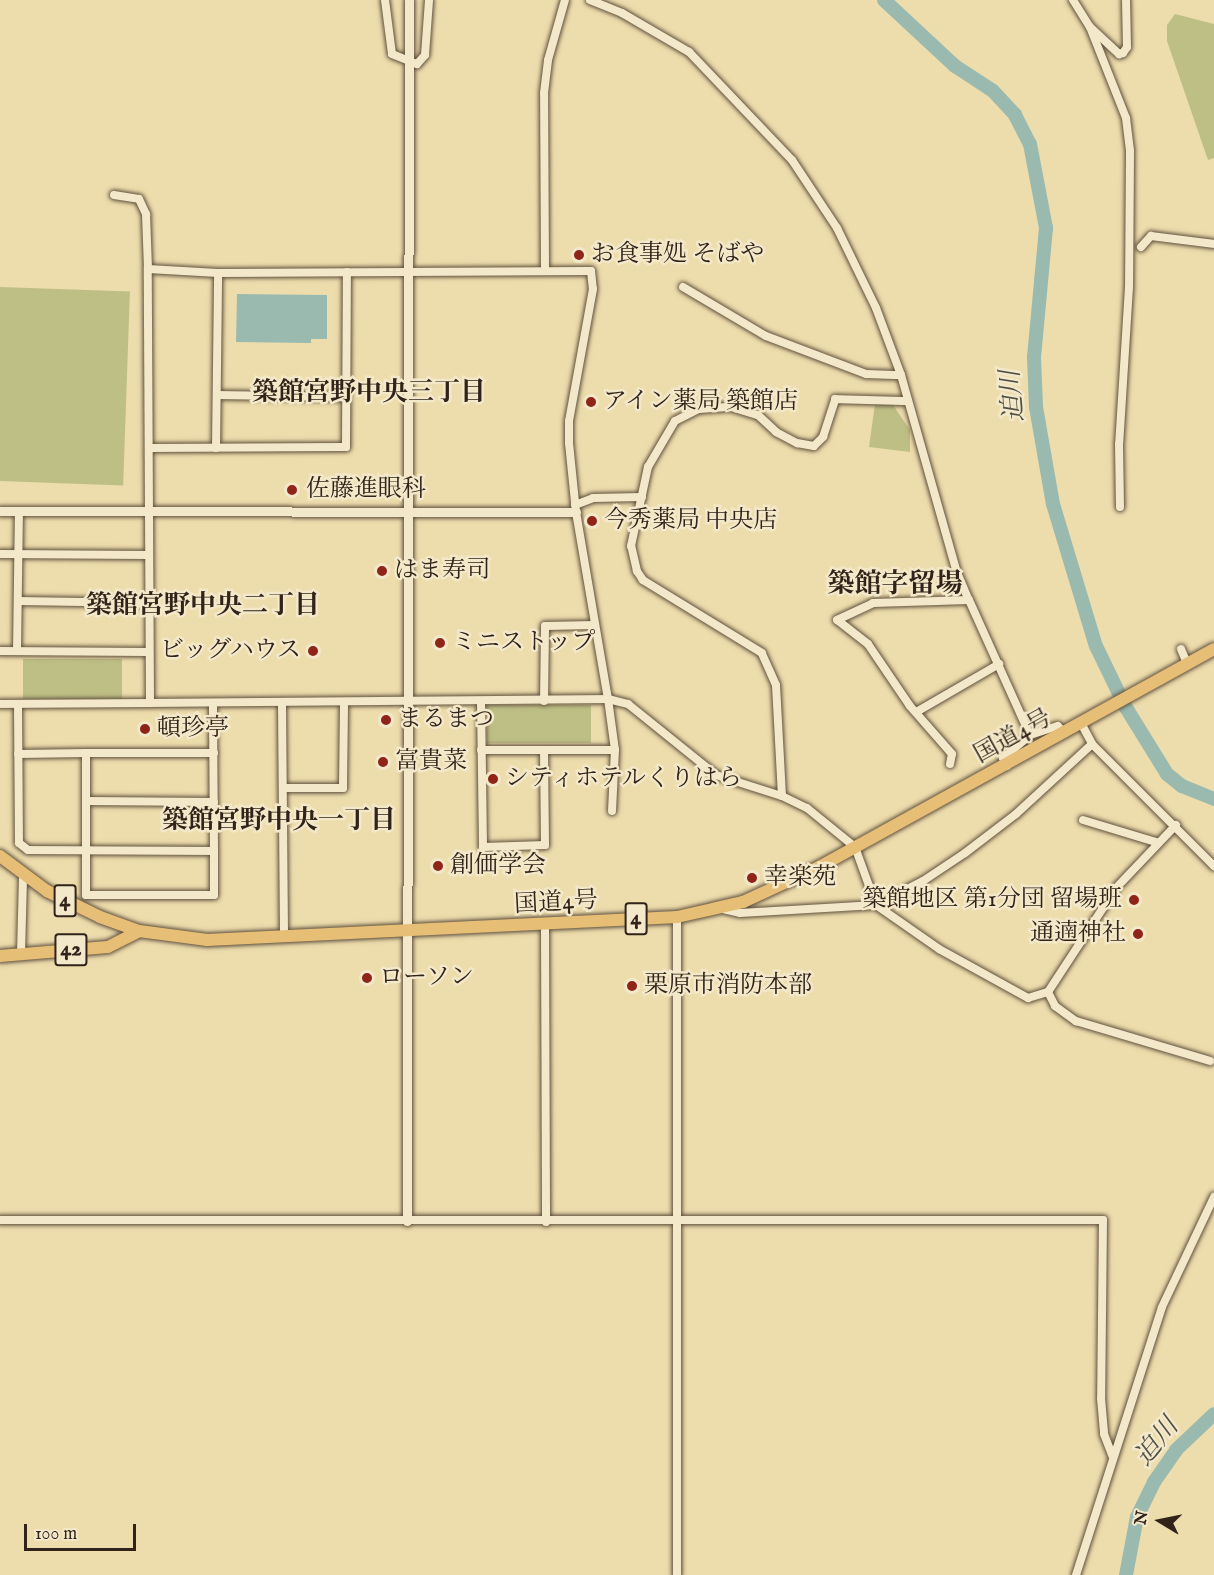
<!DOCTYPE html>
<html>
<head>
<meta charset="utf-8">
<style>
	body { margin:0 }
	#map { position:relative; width:1214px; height:1575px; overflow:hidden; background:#eddcac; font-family:"IM FELL English","Noto Serif JP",serif }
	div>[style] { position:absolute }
	.green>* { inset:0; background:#bebf85; transform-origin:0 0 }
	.water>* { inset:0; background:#9abab0 }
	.river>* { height:14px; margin:-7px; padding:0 7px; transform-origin:7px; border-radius:7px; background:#9abab0 }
	.roads { filter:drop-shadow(0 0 2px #60513e) drop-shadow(0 0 2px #60513e) }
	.minor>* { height:8px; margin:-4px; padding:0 4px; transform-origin:4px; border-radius:4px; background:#f3e8c9 }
	.tertiary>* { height:9px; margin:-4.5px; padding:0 4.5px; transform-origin:4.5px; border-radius:4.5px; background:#f3e8c9 }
	.primary>* { height:12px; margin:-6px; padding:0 6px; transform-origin:6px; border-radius:6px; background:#e6be76 }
	.trunk>* { height:12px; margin:-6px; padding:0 6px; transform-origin:6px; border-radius:6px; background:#e6be76 }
	.dots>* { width:16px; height:16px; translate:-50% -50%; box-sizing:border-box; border:3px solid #f3e8c9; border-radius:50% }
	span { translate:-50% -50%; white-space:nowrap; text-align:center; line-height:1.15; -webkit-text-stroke:5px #f3e8c9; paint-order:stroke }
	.shield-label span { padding:2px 4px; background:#f3e8c9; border:2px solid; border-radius:4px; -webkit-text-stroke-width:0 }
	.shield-label { font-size:22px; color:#312319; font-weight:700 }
	.poi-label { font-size:24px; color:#312319 }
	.left { translate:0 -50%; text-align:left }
	.right { translate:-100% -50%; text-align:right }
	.street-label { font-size:24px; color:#312319 }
	.neighbourhood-label { font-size:26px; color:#312319; font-weight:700 }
	.water-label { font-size:26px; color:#505046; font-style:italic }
	.quarter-label { font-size:27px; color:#312319; font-weight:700 }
	.north { position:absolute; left:1130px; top:1491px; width:60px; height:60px; -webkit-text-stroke:4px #f3e8c9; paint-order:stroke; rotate:280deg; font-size:16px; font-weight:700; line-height:24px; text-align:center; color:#312319 }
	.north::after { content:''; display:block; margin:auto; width:21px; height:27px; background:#312319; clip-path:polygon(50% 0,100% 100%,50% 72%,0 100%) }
	.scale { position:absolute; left:24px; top:1524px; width:112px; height:27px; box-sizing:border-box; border:3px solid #312319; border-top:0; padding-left:8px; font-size:18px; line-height:21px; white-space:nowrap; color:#312319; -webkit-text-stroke:4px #f3e8c9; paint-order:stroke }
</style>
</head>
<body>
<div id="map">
	<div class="green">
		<div style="clip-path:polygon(1175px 14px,1214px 24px,1214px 158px,1208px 160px,1167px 41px,1167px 25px)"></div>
		<div style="left:0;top:287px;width:130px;height:194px;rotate:2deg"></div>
		<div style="clip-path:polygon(875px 404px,893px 405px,910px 430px,910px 452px,869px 447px)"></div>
		<div style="left:23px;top:659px;width:99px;height:40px"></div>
		<div style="left:591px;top:705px;width:38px;height:104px;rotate:90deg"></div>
	</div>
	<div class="water">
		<div style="clip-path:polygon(237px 294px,327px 295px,327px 339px,311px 339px,311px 343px,236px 342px)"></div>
	</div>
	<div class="river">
		<div style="left:884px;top:0;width:97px;rotate:42.9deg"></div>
		<div style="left:955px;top:66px;width:45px;rotate:33.3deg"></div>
		<div style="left:993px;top:91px;width:33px;rotate:47deg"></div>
		<div style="left:1015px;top:115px;width:33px;rotate:63deg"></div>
		<div style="left:1030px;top:144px;width:86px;rotate:79.2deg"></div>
		<div style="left:1046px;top:228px;width:130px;rotate:95.3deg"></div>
		<div style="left:1034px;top:357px;width:50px;rotate:87.7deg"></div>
		<div style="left:1036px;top:407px;width:98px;rotate:80.1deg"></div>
		<div style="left:1053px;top:504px;width:148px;rotate:73.2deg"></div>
		<div style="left:1096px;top:646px;width:67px;rotate:64.2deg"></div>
		<div style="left:1125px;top:706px;width:80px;rotate:58.3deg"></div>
		<div style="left:1167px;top:774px;width:19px;rotate:39deg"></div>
		<div style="left:1182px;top:786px;width:35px;rotate:22deg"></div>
		<div style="left:1126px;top:1575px;width:59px;rotate:-79.3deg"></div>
		<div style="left:1137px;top:1517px;width:39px;rotate:-64deg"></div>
		<div style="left:1154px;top:1482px;width:39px;rotate:-55deg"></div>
		<div style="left:1176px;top:1450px;width:52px;rotate:-43.5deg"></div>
	</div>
	<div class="roads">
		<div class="minor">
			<div style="left:385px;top:0;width:54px;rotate:82.6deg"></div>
			<div style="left:392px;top:54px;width:27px;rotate:22deg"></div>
			<div style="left:417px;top:64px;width:12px;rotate:-48deg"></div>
			<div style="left:425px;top:55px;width:55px;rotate:-85.8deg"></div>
			<div style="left:590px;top:0;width:35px;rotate:22deg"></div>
			<div style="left:622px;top:13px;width:78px;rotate:30.2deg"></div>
			<div style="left:689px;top:52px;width:149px;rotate:46.4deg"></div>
			<div style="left:792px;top:160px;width:82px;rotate:56.5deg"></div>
			<div style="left:837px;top:228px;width:89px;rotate:64deg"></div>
			<div style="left:876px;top:308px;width:72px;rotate:69.5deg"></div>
			<div style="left:901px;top:375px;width:203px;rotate:74.2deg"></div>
			<div style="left:956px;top:570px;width:33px;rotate:67deg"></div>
			<div style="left:969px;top:600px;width:148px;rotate:65.7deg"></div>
			<div style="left:1030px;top:735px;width:29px;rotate:-18deg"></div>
			<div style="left:1058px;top:726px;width:9px;rotate:49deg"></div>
			<div style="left:1073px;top:0;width:32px;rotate:58deg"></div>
			<div style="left:1090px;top:27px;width:98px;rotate:68.4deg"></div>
			<div style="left:1126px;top:118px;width:33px;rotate:83deg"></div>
			<div style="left:1130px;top:151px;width:136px;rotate:90.4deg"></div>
			<div style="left:1129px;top:287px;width:157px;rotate:93.6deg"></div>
			<div style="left:1119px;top:444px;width:63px;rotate:89.1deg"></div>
			<div style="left:1090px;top:27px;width:40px;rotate:43deg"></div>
			<div style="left:1119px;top:54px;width:4px;rotate:-14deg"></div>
			<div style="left:1123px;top:53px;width:7px;rotate:-56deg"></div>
			<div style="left:1127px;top:47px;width:47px;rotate:-91.2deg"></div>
			<div style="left:114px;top:195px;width:25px;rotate:9deg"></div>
			<div style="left:139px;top:199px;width:17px;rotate:65deg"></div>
			<div style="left:146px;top:214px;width:55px;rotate:87.9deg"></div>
			<div style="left:1141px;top:247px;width:15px;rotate:-48deg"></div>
			<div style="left:1151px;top:236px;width:64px;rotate:7.2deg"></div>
			<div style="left:545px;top:270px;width:177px;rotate:-90.3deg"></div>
			<div style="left:544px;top:93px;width:33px;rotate:-83deg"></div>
			<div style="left:548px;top:60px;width:62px;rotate:-74.2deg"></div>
			<div style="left:683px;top:287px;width:96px;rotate:30.6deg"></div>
			<div style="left:766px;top:336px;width:107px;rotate:20.8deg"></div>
			<div style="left:866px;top:374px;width:35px;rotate:2deg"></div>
			<div style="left:217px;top:395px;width:129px;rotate:0.9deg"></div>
			<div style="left:149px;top:448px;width:197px;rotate:-0.3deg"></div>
			<div style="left:346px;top:447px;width:175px;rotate:-89.7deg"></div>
			<div style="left:216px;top:448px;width:175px;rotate:-89.3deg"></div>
			<div style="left:575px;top:505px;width:19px;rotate:-21deg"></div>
			<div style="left:593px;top:498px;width:49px;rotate:-1.2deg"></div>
			<div style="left:0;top:554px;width:149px;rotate:0.4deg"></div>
			<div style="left:18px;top:601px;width:130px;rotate:0.9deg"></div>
			<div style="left:1181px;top:649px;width:15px;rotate:67deg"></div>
			<div style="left:0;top:651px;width:148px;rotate:0.4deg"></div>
			<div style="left:17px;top:651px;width:140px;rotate:-89.2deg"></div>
			<div style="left:544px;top:701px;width:75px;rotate:-89.2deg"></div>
			<div style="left:545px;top:626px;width:49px;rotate:-1.2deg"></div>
			<div style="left:481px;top:702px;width:145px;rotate:89.2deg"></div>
			<div style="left:483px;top:847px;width:62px;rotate:-1.8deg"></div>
			<div style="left:545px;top:845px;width:95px;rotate:-90.6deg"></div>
			<div style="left:544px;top:750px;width:71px"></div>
			<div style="left:615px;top:750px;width:51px;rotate:-97.8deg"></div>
			<div style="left:608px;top:699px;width:458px;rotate:179.5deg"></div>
			<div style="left:150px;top:703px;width:434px;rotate:-90.3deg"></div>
			<div style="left:148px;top:269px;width:70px;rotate:3.3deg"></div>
			<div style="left:218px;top:273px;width:373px;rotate:-0.3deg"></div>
			<div style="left:591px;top:271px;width:18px;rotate:84deg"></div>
			<div style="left:593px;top:289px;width:134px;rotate:100.3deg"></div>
			<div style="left:569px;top:421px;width:22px;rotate:90deg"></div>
			<div style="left:569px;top:443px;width:69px;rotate:84.2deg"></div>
			<div style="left:576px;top:512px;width:190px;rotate:80.3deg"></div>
			<div style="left:608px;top:699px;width:21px;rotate:14deg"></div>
			<div style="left:628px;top:704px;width:113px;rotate:38.9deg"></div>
			<div style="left:716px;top:775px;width:69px;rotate:17.7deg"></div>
			<div style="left:782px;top:796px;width:28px;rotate:26deg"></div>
			<div style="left:807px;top:808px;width:62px;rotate:39.1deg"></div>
			<div style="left:855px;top:847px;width:62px;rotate:70.1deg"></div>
			<div style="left:876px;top:905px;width:77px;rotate:34.9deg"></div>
			<div style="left:939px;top:949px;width:102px;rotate:28.8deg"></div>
			<div style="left:1028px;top:998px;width:21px;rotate:-17deg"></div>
			<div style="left:1048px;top:992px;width:124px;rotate:-56.8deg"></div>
			<div style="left:1116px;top:888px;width:87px;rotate:-46.4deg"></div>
			<div style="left:0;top:704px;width:150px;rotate:-0.4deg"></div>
			<div style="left:18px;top:704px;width:139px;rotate:89.6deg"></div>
			<div style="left:19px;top:843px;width:11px;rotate:38deg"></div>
			<div style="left:28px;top:850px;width:186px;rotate:0.3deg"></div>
			<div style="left:214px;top:851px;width:148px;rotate:-90.4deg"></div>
			<div style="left:282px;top:704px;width:234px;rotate:89.5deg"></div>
			<div style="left:918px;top:711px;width:94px;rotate:-30.1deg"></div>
			<div style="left:1081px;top:723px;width:24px;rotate:62deg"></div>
			<div style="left:1092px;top:744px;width:173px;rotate:45deg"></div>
			<div style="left:481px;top:750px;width:63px"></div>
			<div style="left:86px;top:753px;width:128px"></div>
			<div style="left:18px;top:754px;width:68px;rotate:-0.8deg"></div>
			<div style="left:86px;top:753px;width:142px;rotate:90deg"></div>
			<div style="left:86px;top:895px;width:128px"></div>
			<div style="left:214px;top:895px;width:44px;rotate:-90deg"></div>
			<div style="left:950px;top:764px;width:10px;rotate:-79deg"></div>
			<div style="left:952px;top:754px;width:64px;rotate:-131.2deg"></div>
			<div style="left:910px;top:706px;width:75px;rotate:-124.1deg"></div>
			<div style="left:868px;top:644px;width:39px;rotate:-142deg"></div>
			<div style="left:837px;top:620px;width:40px;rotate:-25deg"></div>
			<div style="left:873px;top:603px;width:96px;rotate:-1.8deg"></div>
			<div style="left:1007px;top:766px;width:9px;rotate:-117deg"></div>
			<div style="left:1003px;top:758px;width:35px;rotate:-40deg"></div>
			<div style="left:283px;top:788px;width:60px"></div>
			<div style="left:343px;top:788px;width:84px;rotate:-89.3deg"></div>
			<div style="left:782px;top:796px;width:111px;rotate:-93.1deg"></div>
			<div style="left:776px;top:685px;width:35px;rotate:-114deg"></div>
			<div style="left:762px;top:653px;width:140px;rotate:-148.5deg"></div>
			<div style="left:643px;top:580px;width:11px;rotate:-124deg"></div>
			<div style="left:637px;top:571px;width:26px;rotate:-103deg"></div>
			<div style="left:631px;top:546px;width:81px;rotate:-77.9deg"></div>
			<div style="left:648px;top:467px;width:53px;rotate:-59.6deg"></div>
			<div style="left:675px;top:421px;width:27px;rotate:-27deg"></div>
			<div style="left:699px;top:409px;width:32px;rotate:-4deg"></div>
			<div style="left:731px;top:407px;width:28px;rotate:17deg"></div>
			<div style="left:758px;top:415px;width:25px;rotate:43deg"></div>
			<div style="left:776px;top:432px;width:24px;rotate:28deg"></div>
			<div style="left:797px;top:443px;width:17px;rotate:10deg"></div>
			<div style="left:814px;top:446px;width:13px;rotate:-45deg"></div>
			<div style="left:823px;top:437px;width:40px;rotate:-72deg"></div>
			<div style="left:835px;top:399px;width:73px;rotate:1.6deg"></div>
			<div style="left:86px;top:801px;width:128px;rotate:0.4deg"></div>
			<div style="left:612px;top:811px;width:61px;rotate:-87.2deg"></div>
			<div style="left:1083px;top:820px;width:79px;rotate:16.8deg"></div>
			<div style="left:723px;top:909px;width:17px;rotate:13deg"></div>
			<div style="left:740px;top:913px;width:136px;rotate:-3.4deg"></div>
			<div style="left:876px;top:905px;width:53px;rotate:-27.1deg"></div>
			<div style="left:923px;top:881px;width:50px;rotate:-33.7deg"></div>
			<div style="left:965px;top:853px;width:64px;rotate:-37.4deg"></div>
			<div style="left:1016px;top:814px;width:103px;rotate:-42.6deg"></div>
			<div style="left:545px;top:925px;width:297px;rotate:89.8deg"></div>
			<div style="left:21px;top:954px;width:79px;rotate:-88.5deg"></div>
			<div style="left:1048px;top:992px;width:16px;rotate:63deg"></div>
			<div style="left:1055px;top:1006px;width:26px;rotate:36deg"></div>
			<div style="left:1076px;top:1021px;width:140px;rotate:16.6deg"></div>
			<div style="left:0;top:1220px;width:1103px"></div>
			<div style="left:1103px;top:1220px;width:178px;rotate:90.6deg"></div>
			<div style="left:1101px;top:1398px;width:36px;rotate:85deg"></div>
			<div style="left:1104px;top:1434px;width:25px;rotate:69deg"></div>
			<div style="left:677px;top:1575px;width:658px;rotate:-90deg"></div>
			<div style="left:1076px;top:1575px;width:281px;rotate:-72.2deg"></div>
			<div style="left:1162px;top:1307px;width:122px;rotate:-64.7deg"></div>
		</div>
		<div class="tertiary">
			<div style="left:0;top:511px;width:576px;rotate:0.1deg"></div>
			<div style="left:407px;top:1221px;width:1221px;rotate:-89.91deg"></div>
		</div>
		<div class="primary">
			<div style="left:0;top:956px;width:108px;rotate:-4.8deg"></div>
			<div style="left:108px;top:947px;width:35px;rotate:-27deg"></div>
		</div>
		<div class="trunk">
			<div style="left:0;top:856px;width:59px;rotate:36.7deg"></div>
			<div style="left:47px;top:891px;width:59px;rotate:26.1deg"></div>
			<div style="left:100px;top:917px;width:41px;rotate:19.7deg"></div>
			<div style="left:139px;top:931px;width:69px;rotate:7.5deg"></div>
			<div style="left:207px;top:940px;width:471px;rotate:-2.8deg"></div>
			<div style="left:677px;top:917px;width:68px;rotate:-12.8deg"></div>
			<div style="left:743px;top:902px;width:84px;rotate:-24.7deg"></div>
			<div style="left:819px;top:867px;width:451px;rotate:-28.9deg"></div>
		</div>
	</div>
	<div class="dots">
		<div style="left:579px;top:255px;background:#8f2418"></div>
		<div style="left:591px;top:402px;background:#8f2418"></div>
		<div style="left:292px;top:490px;background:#8f2418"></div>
		<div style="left:592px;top:521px;background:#8f2418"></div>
		<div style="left:382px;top:571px;background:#8f2418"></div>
		<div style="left:440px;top:643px;background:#8f2418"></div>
		<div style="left:313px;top:651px;background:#8f2418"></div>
		<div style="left:386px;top:720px;background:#8f2418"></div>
		<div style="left:145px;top:729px;background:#8f2418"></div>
		<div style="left:383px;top:762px;background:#8f2418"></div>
		<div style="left:493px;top:779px;background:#8f2418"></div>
		<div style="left:438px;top:866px;background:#8f2418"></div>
		<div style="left:752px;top:878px;background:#8f2418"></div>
		<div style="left:1134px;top:900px;background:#8f2418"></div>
		<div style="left:1138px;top:934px;background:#8f2418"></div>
		<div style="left:367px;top:978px;background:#8f2418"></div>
		<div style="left:632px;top:986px;background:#8f2418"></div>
	</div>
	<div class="shield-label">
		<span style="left:65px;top:901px">4</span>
		<span style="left:636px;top:919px">4</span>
		<span style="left:71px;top:950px">42</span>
	</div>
	<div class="poi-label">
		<span class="left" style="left:591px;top:255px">お食事処 そばや</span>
		<span class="left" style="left:603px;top:402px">アイン薬局 築館店</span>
		<span class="left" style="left:306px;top:490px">佐藤進眼科</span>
		<span class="left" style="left:604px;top:521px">今秀薬局 中央店</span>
		<span class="left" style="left:394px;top:571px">はま寿司</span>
		<span class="left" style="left:452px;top:643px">ミニストップ</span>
		<span class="right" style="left:301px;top:651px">ビッグハウス</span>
		<span class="left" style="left:398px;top:720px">まるまつ</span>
		<span class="left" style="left:157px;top:729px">頓珍亭</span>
		<span class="left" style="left:395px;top:762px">富貴菜</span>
		<span class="left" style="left:505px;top:779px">シティホテルくりはら</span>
		<span class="left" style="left:450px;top:866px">創価学会</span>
		<span class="left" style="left:764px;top:878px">幸楽苑</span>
		<span class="right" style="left:1122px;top:900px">築館地区 第1分団 留場班</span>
		<span class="right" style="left:1126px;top:934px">通遖神社</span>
		<span class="left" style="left:379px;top:978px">ローソン</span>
		<span class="left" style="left:644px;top:986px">栗原市消防本部</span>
	</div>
	<div class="street-label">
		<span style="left:1013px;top:737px;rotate:-29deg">国道4号</span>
		<span style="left:556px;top:903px;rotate:-3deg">国道4号</span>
	</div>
	<div class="neighbourhood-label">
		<span style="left:369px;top:393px">築館宮野中央三丁目</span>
		<span style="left:203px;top:606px">築館宮野中央二丁目</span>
		<span style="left:279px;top:821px">築館宮野中央一丁目</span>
	</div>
	<div class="water-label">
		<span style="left:1013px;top:396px;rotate:-95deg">迫川</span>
		<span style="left:1157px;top:1442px;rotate:-51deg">迫川</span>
	</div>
	<div class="quarter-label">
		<span style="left:895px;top:586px">築館字留場</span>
	</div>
	<div class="north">N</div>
	<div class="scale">100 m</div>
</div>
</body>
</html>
